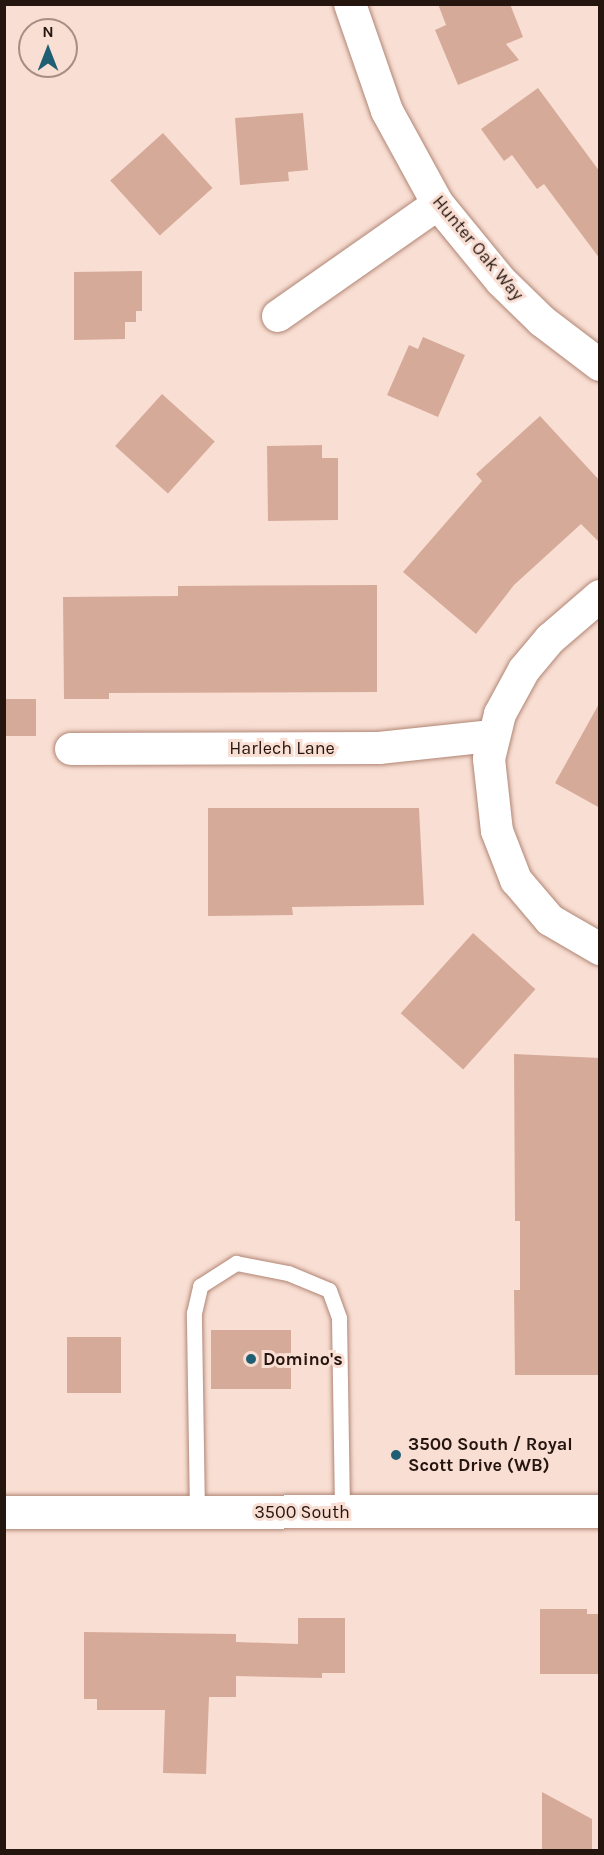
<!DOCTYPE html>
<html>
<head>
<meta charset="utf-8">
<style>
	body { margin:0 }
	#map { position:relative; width:604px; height:1855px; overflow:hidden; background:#f9ded3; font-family:Karla,sans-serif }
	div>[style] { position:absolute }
	.building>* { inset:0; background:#d6aa98; transform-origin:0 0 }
	.roads { filter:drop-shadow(0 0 2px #b08675) drop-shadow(0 0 2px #b08675) }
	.lane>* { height:15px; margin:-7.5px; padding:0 7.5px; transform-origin:7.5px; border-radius:7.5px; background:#fff }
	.street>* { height:32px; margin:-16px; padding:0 16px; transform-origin:16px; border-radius:16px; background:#fff }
	.primary>* { height:33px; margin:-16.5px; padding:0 16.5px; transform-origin:16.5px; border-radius:16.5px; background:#fff }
	.dots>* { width:16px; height:16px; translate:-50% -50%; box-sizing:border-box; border:3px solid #f9ded3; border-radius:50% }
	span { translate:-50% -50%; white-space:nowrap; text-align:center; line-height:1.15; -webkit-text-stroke:6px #f9ded3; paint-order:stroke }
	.street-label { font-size:18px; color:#25150f }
	.poi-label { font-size:18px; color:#25150f; font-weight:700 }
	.left { translate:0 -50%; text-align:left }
	.frame { position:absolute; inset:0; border:6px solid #25150f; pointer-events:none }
	.north { position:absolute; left:18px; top:18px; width:60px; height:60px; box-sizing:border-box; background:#f9ded3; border:2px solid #a48e85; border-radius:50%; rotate:0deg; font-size:16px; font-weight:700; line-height:24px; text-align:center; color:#25150f }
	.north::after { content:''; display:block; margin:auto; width:21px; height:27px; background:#1f5f74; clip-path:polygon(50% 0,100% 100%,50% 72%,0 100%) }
</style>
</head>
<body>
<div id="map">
	<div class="building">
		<div style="clip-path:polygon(438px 4px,510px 4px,523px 37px,506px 44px,519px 60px,458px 85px,435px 30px,446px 25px)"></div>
		<div style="clip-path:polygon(538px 88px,600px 172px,600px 259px,544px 184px,537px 189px,512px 155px,504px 161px,481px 129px)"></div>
		<div style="clip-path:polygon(303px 113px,308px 170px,288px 172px,289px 181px,240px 185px,235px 118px)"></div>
		<div style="left:163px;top:133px;width:74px;height:71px;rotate:48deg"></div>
		<div style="clip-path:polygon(142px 271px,142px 311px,136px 311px,136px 322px,125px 322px,125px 339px,74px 340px,74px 272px)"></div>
		<div style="clip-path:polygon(423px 337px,465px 355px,438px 417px,387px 395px,409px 345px,418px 349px)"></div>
		<div style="left:162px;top:394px;width:71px;height:70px;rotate:42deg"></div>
		<div style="clip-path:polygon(540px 416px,600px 481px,600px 543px,581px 524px,514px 585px,476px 634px,403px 572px,482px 481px,476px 474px)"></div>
		<div style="clip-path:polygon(322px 445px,322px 458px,338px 458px,338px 520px,268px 521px,267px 446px)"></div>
		<div style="clip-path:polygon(377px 585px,377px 692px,109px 693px,109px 699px,64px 699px,63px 597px,178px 596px,178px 586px)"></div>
		<div style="left:4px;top:699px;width:32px;height:37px"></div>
		<div style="clip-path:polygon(600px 702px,600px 808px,555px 783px)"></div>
		<div style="clip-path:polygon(208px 808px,419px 808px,424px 905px,292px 907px,293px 915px,208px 916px)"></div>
		<div style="left:473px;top:933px;width:84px;height:108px;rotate:42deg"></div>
		<div style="clip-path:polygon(514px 1054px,600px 1058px,600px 1375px,515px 1375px,514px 1290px,520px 1290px,520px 1221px,515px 1221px)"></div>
		<div style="left:211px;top:1330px;width:80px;height:59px"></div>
		<div style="left:67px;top:1337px;width:54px;height:56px"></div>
		<div style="clip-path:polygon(540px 1609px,587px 1609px,587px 1614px,600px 1614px,600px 1674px,540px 1674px)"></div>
		<div style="clip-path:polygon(298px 1618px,345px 1618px,345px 1673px,322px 1673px,322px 1678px,236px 1676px,236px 1697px,209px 1697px,206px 1774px,163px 1773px,165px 1710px,97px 1710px,97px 1699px,84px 1699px,84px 1632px,236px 1634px,236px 1642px,298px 1644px)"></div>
		<div style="clip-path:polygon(542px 1792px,592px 1819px,592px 1851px,542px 1851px)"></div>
	</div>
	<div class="roads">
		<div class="lane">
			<div style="left:197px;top:1513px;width:200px;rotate:-90.9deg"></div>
			<div style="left:194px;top:1313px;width:28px;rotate:-77deg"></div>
			<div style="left:200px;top:1286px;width:43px;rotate:-32.6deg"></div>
			<div style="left:236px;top:1263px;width:53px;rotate:10.9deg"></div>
			<div style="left:288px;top:1273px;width:44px;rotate:22.5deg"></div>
			<div style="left:329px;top:1290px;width:30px;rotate:70deg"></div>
			<div style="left:339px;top:1318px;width:194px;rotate:89.1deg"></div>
		</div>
		<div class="street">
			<div style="left:350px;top:4px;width:113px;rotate:70.9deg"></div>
			<div style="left:387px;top:111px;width:106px;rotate:61.3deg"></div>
			<div style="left:438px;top:204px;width:99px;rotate:50.7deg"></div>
			<div style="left:501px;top:281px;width:57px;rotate:44.3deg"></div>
			<div style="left:542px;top:321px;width:73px;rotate:37.2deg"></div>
			<div style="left:278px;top:316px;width:195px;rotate:-35deg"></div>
			<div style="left:600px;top:596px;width:66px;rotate:139.3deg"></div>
			<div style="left:550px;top:639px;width:40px;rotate:130deg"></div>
			<div style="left:524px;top:670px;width:50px;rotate:118.6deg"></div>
			<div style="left:500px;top:714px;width:46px;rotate:103.7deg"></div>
			<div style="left:489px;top:759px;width:72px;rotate:83.7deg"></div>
			<div style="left:497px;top:831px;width:53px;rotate:68.8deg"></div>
			<div style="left:516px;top:880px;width:52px;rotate:49.6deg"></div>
			<div style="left:550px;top:920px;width:58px;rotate:30.1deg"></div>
			<div style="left:71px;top:749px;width:308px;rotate:-0.2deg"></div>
			<div style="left:379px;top:748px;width:114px;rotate:-6.1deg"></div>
		</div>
		<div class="primary">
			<div style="left:4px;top:1512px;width:596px;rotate:-0.1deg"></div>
		</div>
	</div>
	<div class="dots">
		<div style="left:251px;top:1359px;background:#1f5f74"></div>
		<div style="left:396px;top:1455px;background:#1f5f74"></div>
	</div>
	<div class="street-label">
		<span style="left:478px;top:248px;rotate:50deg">Hunter Oak Way</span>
		<span style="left:282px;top:748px">Harlech Lane</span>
		<span style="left:302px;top:1512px">3500 South</span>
	</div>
	<div class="poi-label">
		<span class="left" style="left:263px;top:1359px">Domino's</span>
		<span class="left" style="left:408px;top:1455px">3500 South / Royal<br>Scott Drive (WB)</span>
	</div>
	<div class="frame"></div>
	<div class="north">N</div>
</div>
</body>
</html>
